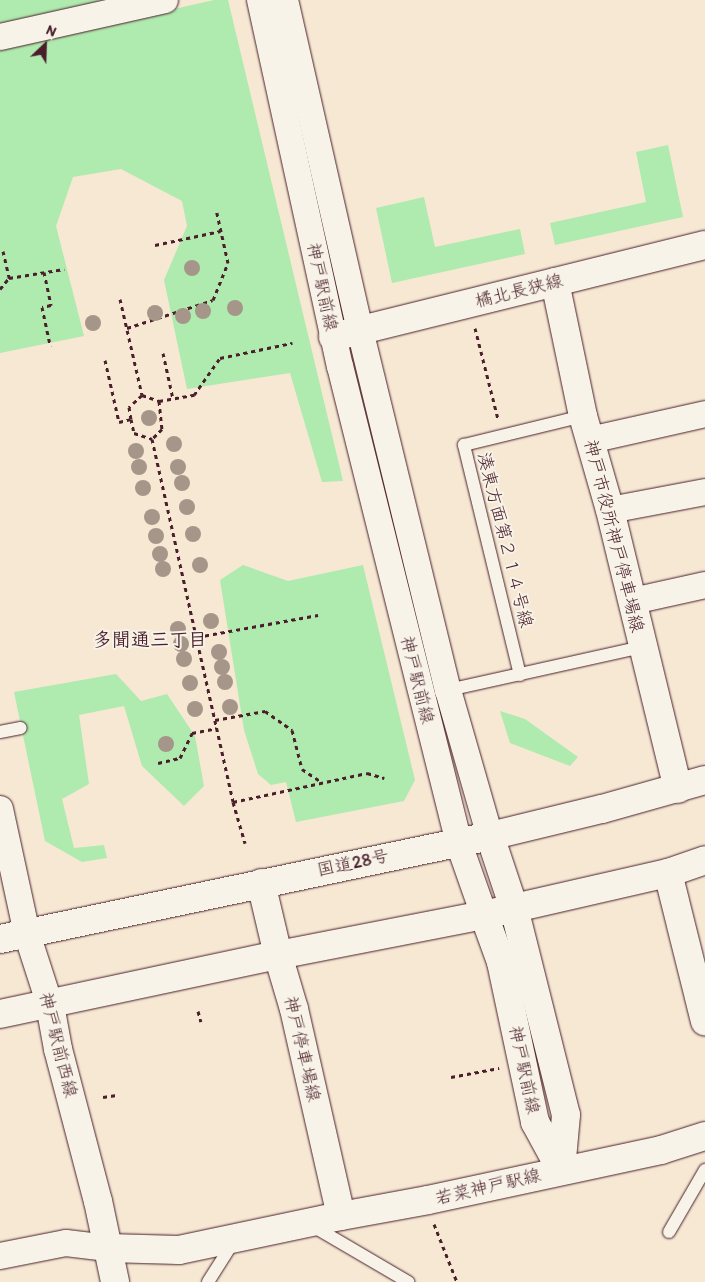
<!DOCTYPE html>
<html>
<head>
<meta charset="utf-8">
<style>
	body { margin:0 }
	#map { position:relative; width:705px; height:1282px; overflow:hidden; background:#f6e8d3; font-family:Itim,"Klee One",sans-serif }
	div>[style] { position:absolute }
	.green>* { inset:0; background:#afeaaf }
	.path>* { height:3px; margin-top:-1.5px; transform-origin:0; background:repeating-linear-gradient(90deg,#4a1f2b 0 4px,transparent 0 8px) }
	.roads { filter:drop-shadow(0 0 1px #4a1f2b) drop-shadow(0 0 1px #4a1f2b) }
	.lane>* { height:12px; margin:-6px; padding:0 6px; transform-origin:6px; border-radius:6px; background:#f7f3e8 }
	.street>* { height:26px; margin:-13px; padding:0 13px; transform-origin:13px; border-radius:13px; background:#f7f3e8 }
	.secondary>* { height:28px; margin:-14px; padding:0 14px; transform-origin:14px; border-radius:14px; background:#f7f3e8 }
	.primary>* { height:28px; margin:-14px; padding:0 14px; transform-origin:14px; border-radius:14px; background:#f7f3e8 }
	.highway>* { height:28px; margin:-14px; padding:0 14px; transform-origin:14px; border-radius:14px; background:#f7f3e8 }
	.trees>* { width:16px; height:16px; margin:-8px; border-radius:50%; background:#a59689 }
	span { translate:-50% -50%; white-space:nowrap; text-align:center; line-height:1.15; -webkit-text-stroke:4px #f7f3e8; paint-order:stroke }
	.street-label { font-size:18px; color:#4a1f2b }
	.neighbourhood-label { font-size:19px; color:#4a1f2b; font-weight:700 }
	.north { position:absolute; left:20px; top:20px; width:50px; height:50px; -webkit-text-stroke:4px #f7f3e8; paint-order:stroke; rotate:24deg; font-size:14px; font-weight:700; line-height:20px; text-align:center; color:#4a1f2b }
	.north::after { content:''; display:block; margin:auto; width:18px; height:22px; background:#4a1f2b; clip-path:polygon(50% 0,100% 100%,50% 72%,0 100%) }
</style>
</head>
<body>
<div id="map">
	<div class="green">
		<div style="clip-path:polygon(0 0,115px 0,0 24px)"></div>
		<div style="clip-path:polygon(214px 0,228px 0,343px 481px,322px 482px,290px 373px,187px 389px,164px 280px,187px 226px,182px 201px,121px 169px,73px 177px,56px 226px,84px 336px,0 353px,0 48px)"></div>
		<div style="clip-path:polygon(668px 145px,683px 217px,555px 245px,550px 223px,646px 202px,636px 152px)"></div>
		<div style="clip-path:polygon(424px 197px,435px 247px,520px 229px,525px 254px,392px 283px,376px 208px)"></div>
		<div style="clip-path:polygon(243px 565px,288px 581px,363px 565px,415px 780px,404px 801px,296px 822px,286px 782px,271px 785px,258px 774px,244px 730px,220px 580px)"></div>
		<div style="clip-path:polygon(116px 674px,141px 701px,167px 694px,195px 736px,204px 786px,184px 806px,142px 766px,124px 706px,79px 715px,89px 784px,62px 799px,74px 848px,104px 845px,107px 858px,82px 862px,45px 841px,14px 692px)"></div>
		<div style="clip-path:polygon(500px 711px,525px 719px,578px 757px,570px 766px,510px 743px)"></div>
	</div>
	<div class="path">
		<div style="left:155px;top:245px;width:67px;rotate:-12deg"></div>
		<div style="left:3px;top:251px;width:28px;rotate:77deg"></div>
		<div style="left:44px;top:272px;width:34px;rotate:78deg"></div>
		<div style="left:51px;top:305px;width:9px;rotate:167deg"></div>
		<div style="left:42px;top:307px;width:40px;rotate:78deg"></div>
		<div style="left:0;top:289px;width:14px;rotate:-51deg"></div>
		<div style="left:9px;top:278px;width:56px;rotate:-9.3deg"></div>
		<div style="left:120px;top:299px;width:98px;rotate:77.1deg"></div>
		<div style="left:142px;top:395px;width:18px;rotate:19deg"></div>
		<div style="left:159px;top:401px;width:28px;rotate:84deg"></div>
		<div style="left:162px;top:429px;width:14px;rotate:135deg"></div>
		<div style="left:152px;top:439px;width:372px;rotate:77.4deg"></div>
		<div style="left:233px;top:802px;width:43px;rotate:73.7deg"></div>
		<div style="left:127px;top:328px;width:90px;rotate:-18deg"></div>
		<div style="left:213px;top:300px;width:40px;rotate:-68deg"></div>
		<div style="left:228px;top:263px;width:55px;rotate:-102.5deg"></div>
		<div style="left:475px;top:328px;width:94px;rotate:75.8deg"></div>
		<div style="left:163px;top:353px;width:47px;rotate:77.7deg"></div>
		<div style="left:105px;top:360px;width:64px;rotate:77.3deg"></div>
		<div style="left:119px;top:422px;width:12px;rotate:-14deg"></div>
		<div style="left:142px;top:395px;width:18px;rotate:137deg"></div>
		<div style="left:129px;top:407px;width:12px;rotate:81deg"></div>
		<div style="left:131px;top:419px;width:14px;rotate:78deg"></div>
		<div style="left:134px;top:433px;width:19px;rotate:18deg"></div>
		<div style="left:159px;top:401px;width:36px;rotate:-10deg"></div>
		<div style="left:194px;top:395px;width:45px;rotate:-54.9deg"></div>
		<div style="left:220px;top:358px;width:74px;rotate:-11.8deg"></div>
		<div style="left:197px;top:637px;width:123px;rotate:-10.3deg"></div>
		<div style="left:215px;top:720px;width:51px;rotate:-10.2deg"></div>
		<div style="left:265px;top:711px;width:33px;rotate:35deg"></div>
		<div style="left:292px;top:730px;width:40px;rotate:75.6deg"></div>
		<div style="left:302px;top:769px;width:23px;rotate:34deg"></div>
		<div style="left:158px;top:763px;width:23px;rotate:-13deg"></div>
		<div style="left:180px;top:758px;width:28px;rotate:-64deg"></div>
		<div style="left:192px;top:733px;width:25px;rotate:-11deg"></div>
		<div style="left:233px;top:802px;width:137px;rotate:-12.2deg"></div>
		<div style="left:367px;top:773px;width:18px;rotate:16deg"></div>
		<div style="left:198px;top:1011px;width:11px;rotate:75deg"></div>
		<div style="left:451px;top:1077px;width:49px;rotate:-10.6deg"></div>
		<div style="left:103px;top:1097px;width:14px;rotate:-8deg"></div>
		<div style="left:434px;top:1224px;width:62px;rotate:68.4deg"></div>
	</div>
	<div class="roads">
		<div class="lane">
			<div style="left:520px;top:675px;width:237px;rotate:-103.7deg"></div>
			<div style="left:464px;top:445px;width:122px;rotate:-13.7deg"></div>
			<div style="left:448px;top:690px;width:199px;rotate:-12.5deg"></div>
			<div style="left:0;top:732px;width:21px;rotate:-11deg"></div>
			<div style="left:311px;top:1225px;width:113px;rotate:30.4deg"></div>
			<div style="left:669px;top:1232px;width:72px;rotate:-59.9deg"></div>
			<div style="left:208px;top:1282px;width:49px;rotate:-57.6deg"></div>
		</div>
		<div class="street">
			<div style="left:260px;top:0;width:375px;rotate:77.7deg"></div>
			<div style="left:340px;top:366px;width:489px;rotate:76deg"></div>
			<div style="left:458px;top:841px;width:78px;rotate:70.6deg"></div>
			<div style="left:285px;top:0;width:338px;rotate:77.2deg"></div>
			<div style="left:360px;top:330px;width:371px;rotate:76.3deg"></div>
			<div style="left:448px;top:690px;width:152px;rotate:74deg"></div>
			<div style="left:0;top:37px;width:169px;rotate:-12.6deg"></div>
			<div style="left:590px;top:440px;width:118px;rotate:-12.7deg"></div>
			<div style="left:610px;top:510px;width:97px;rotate:-10.7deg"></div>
			<div style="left:633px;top:601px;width:74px;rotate:-12.5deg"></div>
			<div style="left:0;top:809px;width:128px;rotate:77.8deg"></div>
			<div style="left:27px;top:934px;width:75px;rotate:72.1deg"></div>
			<div style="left:0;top:1256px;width:67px;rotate:-11.1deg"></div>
			<div style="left:66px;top:1243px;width:42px;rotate:6.8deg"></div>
		</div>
		<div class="secondary">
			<div style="left:555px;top:282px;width:137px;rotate:78.2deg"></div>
			<div style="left:583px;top:416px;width:98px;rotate:74deg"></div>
			<div style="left:610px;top:510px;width:287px;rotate:76.3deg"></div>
			<div style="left:333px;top:337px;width:383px;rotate:-13.9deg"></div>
			<div style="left:490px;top:836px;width:76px;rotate:71.6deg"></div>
			<div style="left:514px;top:908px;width:213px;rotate:75.9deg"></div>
			<div style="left:566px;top:1115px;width:55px;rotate:95.2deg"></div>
			<div style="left:668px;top:873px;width:153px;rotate:76deg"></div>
			<div style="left:484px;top:915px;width:50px;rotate:70.1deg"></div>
			<div style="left:501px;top:962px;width:164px;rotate:78deg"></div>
			<div style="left:535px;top:1122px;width:55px;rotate:61.6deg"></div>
			<div style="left:50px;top:1005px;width:45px;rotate:79.7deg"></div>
			<div style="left:58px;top:1049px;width:157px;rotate:75.3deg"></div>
			<div style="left:98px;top:1201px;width:83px;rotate:78.1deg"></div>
			<div style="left:108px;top:1248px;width:71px;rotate:1.6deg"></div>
			<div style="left:179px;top:1250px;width:166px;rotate:-11.9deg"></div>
			<div style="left:341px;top:1216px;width:88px;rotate:-10.4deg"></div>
			<div style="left:428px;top:1200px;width:238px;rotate:-12.1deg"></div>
			<div style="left:661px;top:1150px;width:46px;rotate:-17.7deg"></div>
		</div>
		<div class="primary">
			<div style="left:261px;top:883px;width:74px;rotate:76.7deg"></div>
			<div style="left:278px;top:955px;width:56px;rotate:73.5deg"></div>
			<div style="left:294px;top:1009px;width:212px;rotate:77.2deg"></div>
		</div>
		<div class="highway">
			<div style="left:0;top:939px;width:501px;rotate:-11.87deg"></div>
			<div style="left:490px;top:836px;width:115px;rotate:-13.6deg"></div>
			<div style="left:602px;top:809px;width:107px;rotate:-15.7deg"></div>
			<div style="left:0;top:1014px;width:284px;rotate:-12deg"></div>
			<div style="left:278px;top:955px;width:210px;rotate:-11deg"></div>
			<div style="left:484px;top:915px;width:189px;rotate:-12.9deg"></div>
			<div style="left:668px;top:873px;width:39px;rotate:-19deg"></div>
		</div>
	</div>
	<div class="trees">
		<div style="left:192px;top:268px"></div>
		<div style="left:235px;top:308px"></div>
		<div style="left:203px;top:311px"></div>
		<div style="left:155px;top:313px"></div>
		<div style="left:183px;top:316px"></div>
		<div style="left:93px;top:323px"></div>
		<div style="left:149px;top:418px"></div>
		<div style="left:174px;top:444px"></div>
		<div style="left:136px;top:451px"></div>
		<div style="left:139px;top:467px"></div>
		<div style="left:178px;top:467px"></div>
		<div style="left:182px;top:483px"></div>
		<div style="left:143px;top:488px"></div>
		<div style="left:187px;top:507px"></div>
		<div style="left:152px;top:517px"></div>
		<div style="left:193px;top:534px"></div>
		<div style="left:156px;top:536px"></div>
		<div style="left:160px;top:554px"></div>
		<div style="left:200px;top:565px"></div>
		<div style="left:163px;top:569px"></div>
		<div style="left:211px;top:621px"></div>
		<div style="left:178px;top:629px"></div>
		<div style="left:181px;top:644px"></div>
		<div style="left:219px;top:652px"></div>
		<div style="left:184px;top:659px"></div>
		<div style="left:222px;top:667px"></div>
		<div style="left:225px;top:682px"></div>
		<div style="left:190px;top:683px"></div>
		<div style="left:230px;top:707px"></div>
		<div style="left:195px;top:709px"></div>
		<div style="left:166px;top:744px"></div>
	</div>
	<div class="street-label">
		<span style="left:322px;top:287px;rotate:78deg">神戸駅前線</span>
		<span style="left:519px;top:291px;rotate:-14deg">橘北長狭線</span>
		<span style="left:614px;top:536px;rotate:76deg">神戸市役所神戸停車場線</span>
		<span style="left:505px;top:540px;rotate:76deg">湊東方面第２１４号線</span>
		<span style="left:417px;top:680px;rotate:76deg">神戸駅前線</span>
		<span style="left:353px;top:863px;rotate:-12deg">国道28号</span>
		<span style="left:58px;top:1045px;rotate:76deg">神戸駅前西線</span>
		<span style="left:302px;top:1049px;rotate:77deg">神戸停車場線</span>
		<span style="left:524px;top:1070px;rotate:78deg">神戸駅前線</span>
		<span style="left:488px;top:1187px;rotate:-13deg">若菜神戸駅線</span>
	</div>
	<div class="neighbourhood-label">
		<span style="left:150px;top:640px">多聞通三丁目</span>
	</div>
	<div class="north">N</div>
</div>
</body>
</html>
